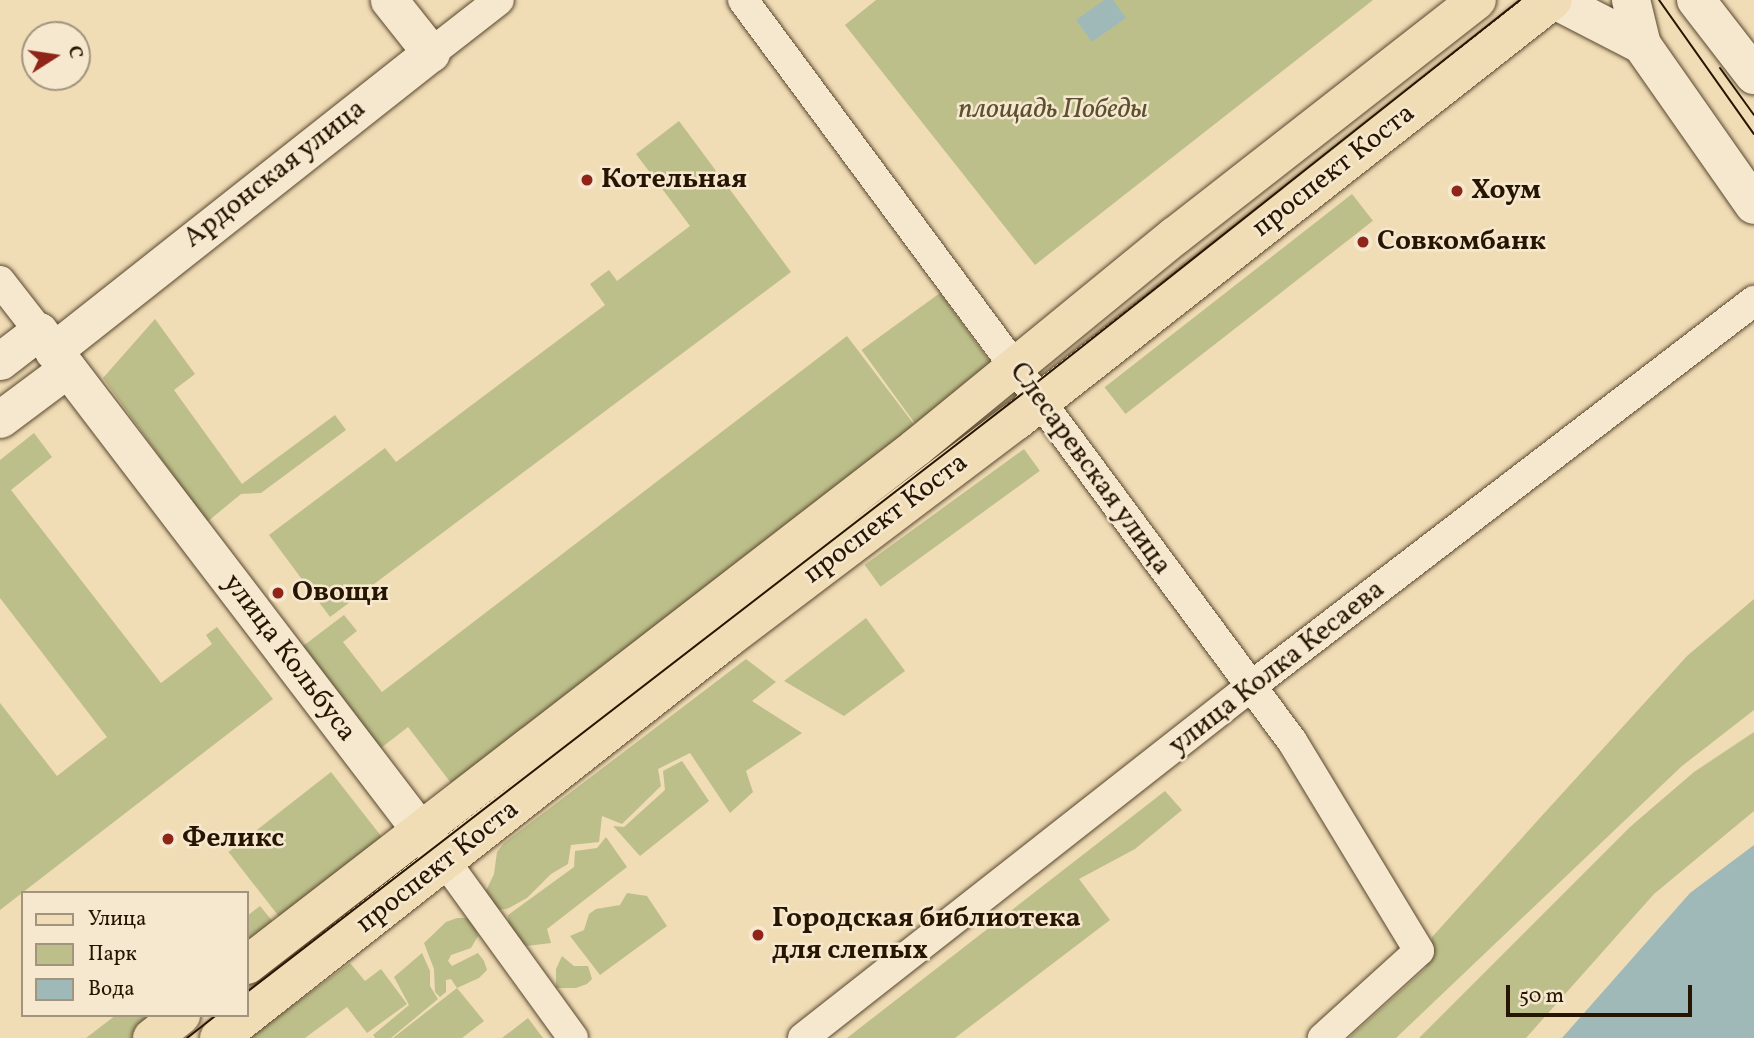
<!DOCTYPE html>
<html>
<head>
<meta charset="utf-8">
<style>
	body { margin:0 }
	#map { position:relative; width:1754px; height:1038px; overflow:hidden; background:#f0dcb5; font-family:Vollkorn,serif }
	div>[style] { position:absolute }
	.green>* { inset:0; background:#bdbf8b; transform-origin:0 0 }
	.water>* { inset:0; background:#9fb9b9 }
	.roads { filter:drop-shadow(0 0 2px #59472e) drop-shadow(0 0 2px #59472e) }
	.minor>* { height:30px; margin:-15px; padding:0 15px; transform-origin:15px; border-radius:15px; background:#f5e8cf }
	.tertiary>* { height:37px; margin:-18.5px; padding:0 18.5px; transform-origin:18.5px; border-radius:18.5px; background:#f5e8cf }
	.secondary>* { height:38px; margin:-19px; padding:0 19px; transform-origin:19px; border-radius:19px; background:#f5e8cf }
	.primary>* { height:38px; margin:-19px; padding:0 19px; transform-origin:19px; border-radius:19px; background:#f0dcb5 }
	.tram>* { height:2px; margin:-1px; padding:0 1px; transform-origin:1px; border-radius:1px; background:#271501 }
	.dots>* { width:19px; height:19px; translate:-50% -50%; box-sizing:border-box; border:4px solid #f5e8cf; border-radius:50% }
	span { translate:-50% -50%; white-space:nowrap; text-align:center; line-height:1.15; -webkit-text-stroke:5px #f5e8cf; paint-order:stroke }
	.park-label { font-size:28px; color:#5c5031; font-style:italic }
	.street-label { font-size:28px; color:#271501 }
	.poi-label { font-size:28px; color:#271501; font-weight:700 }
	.left { translate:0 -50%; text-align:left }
	.legend { position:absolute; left:21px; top:891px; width:228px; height:126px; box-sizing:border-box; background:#f5e8cf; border:2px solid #a3947d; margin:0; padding:9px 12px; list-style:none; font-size:21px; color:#271501 }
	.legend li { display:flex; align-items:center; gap:14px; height:35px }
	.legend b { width:35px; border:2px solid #a3947d }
	.north { position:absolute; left:21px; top:21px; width:70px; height:70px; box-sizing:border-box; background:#f5e8cf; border:2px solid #a3947d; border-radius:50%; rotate:78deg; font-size:19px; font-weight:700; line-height:28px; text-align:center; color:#271501 }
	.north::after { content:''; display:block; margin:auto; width:24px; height:32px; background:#8f2418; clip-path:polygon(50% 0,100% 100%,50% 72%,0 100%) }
	.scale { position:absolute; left:1506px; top:985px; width:186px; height:32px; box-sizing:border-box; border:4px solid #271501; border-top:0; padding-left:9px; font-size:21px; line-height:24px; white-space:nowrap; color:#271501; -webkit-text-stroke:5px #f5e8cf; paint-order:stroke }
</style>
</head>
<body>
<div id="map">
	<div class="green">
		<div style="clip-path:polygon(876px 0,1373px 0,1035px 265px,845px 25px)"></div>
		<div style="clip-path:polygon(679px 121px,791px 272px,330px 617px,269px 535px,385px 448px,396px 462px,605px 305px,590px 284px,609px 270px,617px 281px,690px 226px,636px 154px)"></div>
		<div style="left:1352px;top:194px;width:34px;height:314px;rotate:52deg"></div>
		<div style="left:940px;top:293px;width:102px;height:97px;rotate:54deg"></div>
		<div style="clip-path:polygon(155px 319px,195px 374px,174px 390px,242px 484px,335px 415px,346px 430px,261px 493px,241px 494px,207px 522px,103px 378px)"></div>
		<div style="clip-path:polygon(847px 336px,916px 427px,451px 783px,408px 727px,381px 748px,303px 646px,344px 615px,357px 631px,343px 642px,382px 692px)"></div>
		<div style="clip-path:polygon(34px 433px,52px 457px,11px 490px,161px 683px,212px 644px,206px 635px,217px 627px,273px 699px,0 910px,0 703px,57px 776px,107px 737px,0 598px,0 460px)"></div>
		<div style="left:1024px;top:449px;width:27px;height:197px;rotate:54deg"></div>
		<div style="clip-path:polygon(1754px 599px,1754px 710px,1682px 766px,1396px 1038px,1349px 1038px,1426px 968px,1432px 937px,1687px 656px)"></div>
		<div style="clip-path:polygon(866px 618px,905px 671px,844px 716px,784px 681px)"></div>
		<div style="clip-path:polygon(746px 659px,776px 682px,752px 701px,802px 733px,746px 771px,753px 792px,730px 813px,690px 753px,658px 769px,661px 786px,622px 824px,602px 816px,599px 842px,571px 845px,568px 864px,551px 874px,527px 898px,507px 909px,493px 910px,483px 897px,494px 874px,497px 852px,504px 843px)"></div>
		<div style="clip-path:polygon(1754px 732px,1754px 811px,1654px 894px,1526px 1038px,1419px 1038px,1630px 827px,1694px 772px)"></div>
		<div style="clip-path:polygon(682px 761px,709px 801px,640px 856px,613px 826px,624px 827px,665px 790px,663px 771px)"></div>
		<div style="left:331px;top:772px;width:93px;height:130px;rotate:52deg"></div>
		<div style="clip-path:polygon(1165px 791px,1182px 810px,1135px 849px,1079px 879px,1110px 920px,955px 1038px,847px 1038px)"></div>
		<div style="clip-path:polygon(606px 837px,627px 867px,547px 929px,551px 943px,527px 946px,514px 940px,509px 929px,508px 915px,574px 867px,575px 851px,597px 848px)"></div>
		<div style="clip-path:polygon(627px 893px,647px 896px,667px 926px,600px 975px,570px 936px,584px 930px,589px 914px,596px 909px,620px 905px)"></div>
		<div style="clip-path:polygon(260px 906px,278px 928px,247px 953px,247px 916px)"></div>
		<div style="clip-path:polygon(457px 918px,467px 918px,475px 926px,478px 936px,471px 948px,451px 955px,448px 961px,452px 966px,478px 953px,484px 961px,487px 970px,479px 978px,457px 988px,484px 1021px,462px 1038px,393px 1038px,457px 988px,451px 979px,446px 980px,446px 992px,440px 997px,435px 992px,434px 969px,424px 943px,446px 922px)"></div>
		<div style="clip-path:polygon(422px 953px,430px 971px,430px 986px,438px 999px,391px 1038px,375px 1038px,373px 1035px,409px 1005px,394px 977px)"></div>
		<div style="clip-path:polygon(562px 956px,574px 966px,588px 966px,592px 979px,587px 984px,576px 988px,556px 988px,556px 969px)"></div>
		<div style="clip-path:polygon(350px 963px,365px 981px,381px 969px,407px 1004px,367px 1033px,347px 1007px,305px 1038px,249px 1038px)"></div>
		<div style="clip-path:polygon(116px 1015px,167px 1015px,138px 1038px,86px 1038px)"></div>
		<div style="clip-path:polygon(528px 1018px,543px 1038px,502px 1038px)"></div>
	</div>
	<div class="water">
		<div style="clip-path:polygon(1104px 0,1113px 0,1126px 18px,1092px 42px,1076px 20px)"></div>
		<div style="clip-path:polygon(1754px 845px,1754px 1038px,1562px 1038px,1690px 893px)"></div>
	</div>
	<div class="roads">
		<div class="minor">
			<div style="left:743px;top:0;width:922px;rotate:53.47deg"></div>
			<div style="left:1292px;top:741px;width:245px;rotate:58.8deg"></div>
			<div style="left:1419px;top:951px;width:130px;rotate:137.8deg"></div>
			<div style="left:431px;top:53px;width:86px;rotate:-37.9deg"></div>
			<div style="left:0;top:281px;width:63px;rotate:52deg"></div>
			<div style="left:445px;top:861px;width:218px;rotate:54.1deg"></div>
			<div style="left:803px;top:1038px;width:568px;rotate:-38.14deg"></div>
			<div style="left:1250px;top:687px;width:635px;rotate:-37.45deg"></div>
		</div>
		<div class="tertiary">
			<div style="left:53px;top:351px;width:481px;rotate:-38.3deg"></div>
			<div style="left:431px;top:53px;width:68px;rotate:-128.4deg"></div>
			<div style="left:0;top:361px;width:49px;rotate:-37.6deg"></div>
			<div style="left:39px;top:331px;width:659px;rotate:52.64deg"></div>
			<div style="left:0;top:419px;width:84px;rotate:-36.7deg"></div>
		</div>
		<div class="secondary">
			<div style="left:1555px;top:0;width:98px;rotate:27.3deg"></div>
			<div style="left:1642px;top:45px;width:195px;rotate:55deg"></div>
			<div style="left:1631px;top:0;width:46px;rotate:76.3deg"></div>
			<div style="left:1696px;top:0;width:95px;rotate:52.3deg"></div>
		</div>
		<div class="primary">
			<div style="left:247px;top:965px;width:847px;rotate:-37.71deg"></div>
			<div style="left:917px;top:447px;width:333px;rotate:-39.3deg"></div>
			<div style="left:1175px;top:236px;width:383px;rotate:-38deg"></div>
			<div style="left:152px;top:1038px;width:37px;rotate:-38deg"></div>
			<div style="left:219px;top:1038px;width:645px;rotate:-38.13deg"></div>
			<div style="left:726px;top:640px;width:363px;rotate:-37.1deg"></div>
			<div style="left:1016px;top:421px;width:682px;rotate:-38.1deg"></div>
		</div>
	</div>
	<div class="tram">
		<div style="left:1659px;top:0;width:164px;rotate:54.7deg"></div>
		<div style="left:1720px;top:68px;width:58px;rotate:54.1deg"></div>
		<div style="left:247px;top:992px;width:990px;rotate:-37.66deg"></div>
		<div style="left:1031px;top:387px;width:624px;rotate:-38.36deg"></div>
		<div style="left:187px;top:1038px;width:37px;rotate:-38deg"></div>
	</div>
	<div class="dots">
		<div style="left:587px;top:180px;background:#8f2418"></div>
		<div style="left:1457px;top:191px;background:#8f2418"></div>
		<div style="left:1363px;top:242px;background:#8f2418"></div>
		<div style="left:278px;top:593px;background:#8f2418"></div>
		<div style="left:168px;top:839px;background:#8f2418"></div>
		<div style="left:758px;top:935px;background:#8f2418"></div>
	</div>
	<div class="park-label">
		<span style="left:1053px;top:110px">площадь Победы</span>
	</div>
	<div class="street-label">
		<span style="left:1334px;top:171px;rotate:-38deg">проспект Коста</span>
		<span style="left:275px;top:174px;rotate:-38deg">Ардонская улица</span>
		<span style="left:1090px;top:469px;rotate:54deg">Слесаревская улица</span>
		<span style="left:886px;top:519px;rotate:-37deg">проспект Коста</span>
		<span style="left:289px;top:658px;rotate:53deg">улица Кольбуса</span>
		<span style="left:1277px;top:668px;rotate:-38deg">улица Колка Кесаева</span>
		<span style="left:438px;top:867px;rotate:-38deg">проспект Коста</span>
	</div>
	<div class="poi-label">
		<span class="left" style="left:601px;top:180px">Котельная</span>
		<span class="left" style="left:1471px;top:191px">Хоум</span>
		<span class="left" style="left:1377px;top:242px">Совкомбанк</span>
		<span class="left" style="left:292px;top:593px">Овощи</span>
		<span class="left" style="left:182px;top:839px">Феликс</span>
		<span class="left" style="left:772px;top:935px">Городская библиотека<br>для слепых</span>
	</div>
	<ul class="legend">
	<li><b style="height:9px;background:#f0dcb5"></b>Улица</li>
	<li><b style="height:19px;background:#bdbf8b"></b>Парк</li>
	<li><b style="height:19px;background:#9fb9b9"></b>Вода</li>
	</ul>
	<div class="north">С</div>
	<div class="scale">50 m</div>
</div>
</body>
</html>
